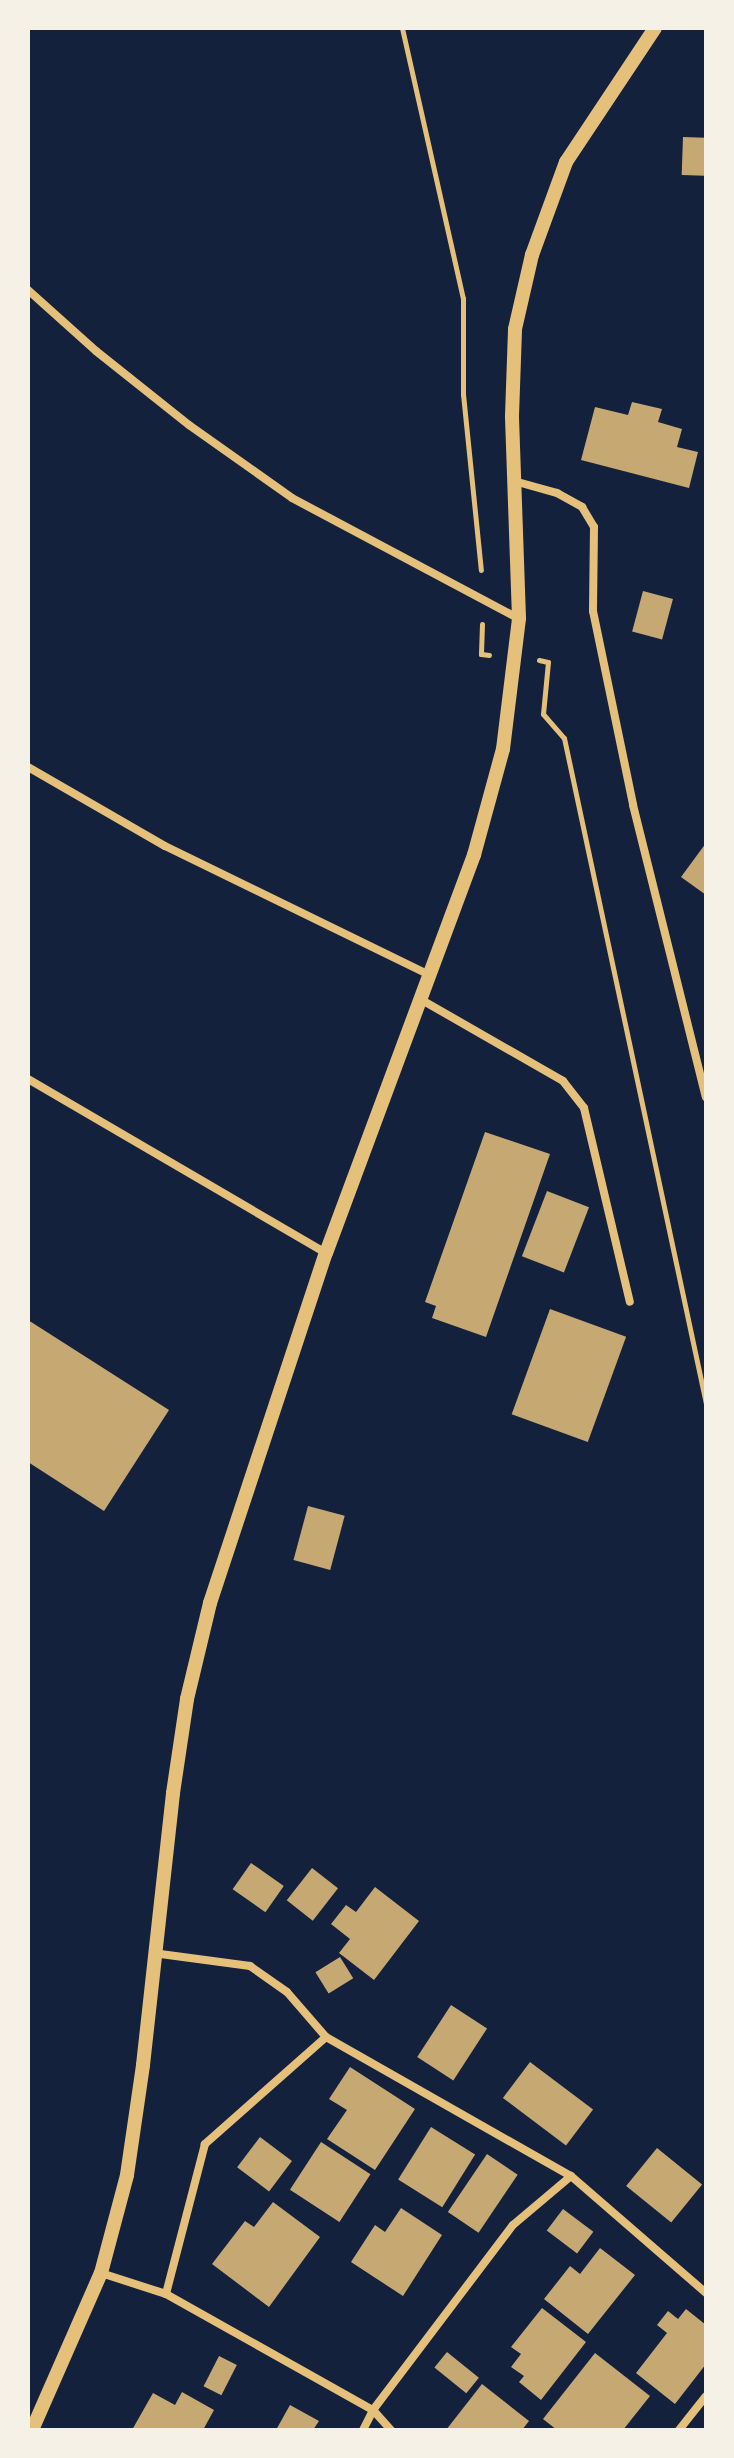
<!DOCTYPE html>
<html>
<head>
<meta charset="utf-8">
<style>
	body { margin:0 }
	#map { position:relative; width:734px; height:2458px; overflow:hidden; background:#14213d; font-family:Commissioner,sans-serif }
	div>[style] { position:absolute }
	.building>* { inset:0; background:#c6a872; transform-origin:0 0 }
	.path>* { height:5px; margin:-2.5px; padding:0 2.5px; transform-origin:2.5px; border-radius:2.5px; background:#e5c07b }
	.minor>* { height:8px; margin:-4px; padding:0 4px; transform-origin:4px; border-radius:4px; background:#e5c07b }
	.tertiary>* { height:14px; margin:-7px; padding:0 7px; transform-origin:7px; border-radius:7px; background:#e5c07b }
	span { translate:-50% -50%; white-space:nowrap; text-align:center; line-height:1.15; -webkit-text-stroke:6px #f6f1e7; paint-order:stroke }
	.frame { position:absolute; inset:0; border:30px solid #f6f1e7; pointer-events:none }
</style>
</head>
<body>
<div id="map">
	<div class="building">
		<div style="left:683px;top:137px;width:23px;height:38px;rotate:2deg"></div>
		<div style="clip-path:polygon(632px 402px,662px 409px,658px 422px,682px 429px,677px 447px,698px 452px,689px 488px,581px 460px,595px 407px,628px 415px)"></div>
		<div style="left:643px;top:591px;width:31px;height:42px;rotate:15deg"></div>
		<div style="clip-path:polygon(706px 843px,706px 895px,681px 877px)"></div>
		<div style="clip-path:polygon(485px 1132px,550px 1154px,486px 1337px,432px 1318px,436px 1306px,425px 1302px)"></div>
		<div style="left:547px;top:1191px;width:45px;height:70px;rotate:21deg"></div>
		<div style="left:550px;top:1309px;width:81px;height:112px;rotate:20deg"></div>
		<div style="clip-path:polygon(28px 1320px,169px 1410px,104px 1511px,28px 1462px)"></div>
		<div style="left:308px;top:1506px;width:38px;height:56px;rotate:15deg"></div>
		<div style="left:251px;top:1863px;width:40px;height:32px;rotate:35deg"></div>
		<div style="left:312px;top:1868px;width:33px;height:41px;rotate:38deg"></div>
		<div style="clip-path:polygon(375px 1887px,419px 1921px,374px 1980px,339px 1953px,350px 1939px,331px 1924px,346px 1905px,356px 1912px)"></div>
		<div style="left:340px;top:1957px;width:25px;height:29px;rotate:58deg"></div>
		<div style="left:451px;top:2005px;width:43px;height:62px;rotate:33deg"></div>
		<div style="left:530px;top:2062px;width:79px;height:45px;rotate:37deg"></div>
		<div style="clip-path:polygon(350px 2067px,415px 2109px,375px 2170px,327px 2139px,347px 2110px,329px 2099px)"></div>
		<div style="left:431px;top:2127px;width:52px;height:62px;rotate:32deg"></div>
		<div style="left:260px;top:2137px;width:40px;height:38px;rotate:37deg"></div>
		<div style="left:321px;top:2142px;width:59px;height:57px;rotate:33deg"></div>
		<div style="left:657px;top:2148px;width:58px;height:49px;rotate:39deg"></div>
		<div style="left:487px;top:2154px;width:37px;height:70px;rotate:34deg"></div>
		<div style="clip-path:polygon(273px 2202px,320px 2237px,269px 2307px,212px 2264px,245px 2221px,254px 2227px)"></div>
		<div style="clip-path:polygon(401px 2208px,442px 2235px,403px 2296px,351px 2262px,375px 2225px,385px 2232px)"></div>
		<div style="left:563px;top:2209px;width:38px;height:27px;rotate:37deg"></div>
		<div style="clip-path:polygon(600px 2248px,635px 2275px,588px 2334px,544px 2299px,570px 2266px,580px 2274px)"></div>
		<div style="clip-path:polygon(542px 2308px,586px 2342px,541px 2400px,519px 2382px,524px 2376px,511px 2367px,521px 2354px,511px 2347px)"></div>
		<div style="clip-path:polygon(686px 2309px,706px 2325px,706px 2364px,675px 2404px,636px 2373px,667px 2333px,657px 2325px,668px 2311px,678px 2319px)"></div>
		<div style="left:447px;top:2352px;width:41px;height:20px;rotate:39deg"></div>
		<div style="clip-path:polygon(595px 2353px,650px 2396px,623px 2430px,557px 2430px,543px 2419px)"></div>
		<div style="left:219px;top:2356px;width:20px;height:34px;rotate:27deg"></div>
		<div style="clip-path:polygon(482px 2384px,529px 2421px,522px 2430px,446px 2430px)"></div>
		<div style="clip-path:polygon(182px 2392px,214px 2410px,203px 2430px,132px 2430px,153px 2393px,175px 2405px)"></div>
		<div style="clip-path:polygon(290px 2405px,319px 2421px,313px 2430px,276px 2430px)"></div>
	</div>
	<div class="path">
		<div style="left:402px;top:28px;width:277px;rotate:77.3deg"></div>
		<div style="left:463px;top:298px;width:96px;rotate:90deg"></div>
		<div style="left:463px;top:394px;width:177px;rotate:84.2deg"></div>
		<div style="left:482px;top:624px;width:30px;rotate:92deg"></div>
		<div style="left:481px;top:654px;width:8px;rotate:7deg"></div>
		<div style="left:539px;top:660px;width:9px;rotate:13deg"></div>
		<div style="left:548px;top:662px;width:52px;rotate:95.5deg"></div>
		<div style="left:543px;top:714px;width:32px;rotate:49deg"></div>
		<div style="left:564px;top:738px;width:681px;rotate:77.96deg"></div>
	</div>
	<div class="minor">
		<div style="left:28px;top:290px;width:91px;rotate:41.9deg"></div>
		<div style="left:96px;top:351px;width:119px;rotate:38.5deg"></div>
		<div style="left:189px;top:425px;width:126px;rotate:35.3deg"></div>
		<div style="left:292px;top:498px;width:256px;rotate:28deg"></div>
		<div style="left:514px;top:481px;width:45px;rotate:15.6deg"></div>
		<div style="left:557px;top:493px;width:29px;rotate:29deg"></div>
		<div style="left:582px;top:507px;width:23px;rotate:59deg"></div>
		<div style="left:594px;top:527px;width:84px;rotate:90.7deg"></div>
		<div style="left:593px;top:611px;width:198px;rotate:78.3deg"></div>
		<div style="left:633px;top:805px;width:301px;rotate:76deg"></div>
		<div style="left:28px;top:767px;width:158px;rotate:30deg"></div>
		<div style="left:165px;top:846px;width:292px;rotate:26deg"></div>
		<div style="left:420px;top:999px;width:165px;rotate:29.8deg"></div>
		<div style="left:563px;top:1081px;width:34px;rotate:52deg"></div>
		<div style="left:584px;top:1108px;width:199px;rotate:76.7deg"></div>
		<div style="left:28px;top:1079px;width:345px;rotate:30.3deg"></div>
		<div style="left:153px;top:1953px;width:98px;rotate:7.6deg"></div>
		<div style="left:250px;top:1966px;width:45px;rotate:35.1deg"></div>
		<div style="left:287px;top:1992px;width:60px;rotate:49.1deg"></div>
		<div style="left:326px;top:2037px;width:162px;rotate:138.5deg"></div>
		<div style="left:205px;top:2144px;width:155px;rotate:104.6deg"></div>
		<div style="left:326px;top:2037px;width:282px;rotate:29.6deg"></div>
		<div style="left:101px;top:2273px;width:68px;rotate:17.9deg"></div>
		<div style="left:166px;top:2294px;width:237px;rotate:29.3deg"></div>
		<div style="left:373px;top:2410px;width:27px;rotate:48deg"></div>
		<div style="left:363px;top:2430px;width:22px;rotate:-63deg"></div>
		<div style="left:373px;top:2410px;width:232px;rotate:-52.9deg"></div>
		<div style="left:513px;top:2225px;width:76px;rotate:-40.2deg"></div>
		<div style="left:571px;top:2176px;width:179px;rotate:40.9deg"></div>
		<div style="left:679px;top:2430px;width:43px;rotate:-51.5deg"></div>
	</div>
	<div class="tertiary">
		<div style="left:32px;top:2430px;width:171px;rotate:-66.3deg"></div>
		<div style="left:101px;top:2273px;width:101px;rotate:-75.1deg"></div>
		<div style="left:127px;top:2175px;width:111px;rotate:-81.7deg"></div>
		<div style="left:143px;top:2065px;width:274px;rotate:-83.7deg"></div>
		<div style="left:173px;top:1793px;width:95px;rotate:-81.5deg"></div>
		<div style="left:187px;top:1699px;width:99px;rotate:-76.5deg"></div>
		<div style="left:210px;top:1603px;width:369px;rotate:-71.7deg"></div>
		<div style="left:326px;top:1253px;width:425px;rotate:-69.6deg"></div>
		<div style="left:474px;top:855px;width:110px;rotate:-74.7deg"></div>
		<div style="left:503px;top:749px;width:132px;rotate:-83deg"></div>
		<div style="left:519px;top:618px;width:202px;rotate:-92deg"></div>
		<div style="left:512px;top:416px;width:87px;rotate:-88deg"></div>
		<div style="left:515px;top:329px;width:76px;rotate:-77.1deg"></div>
		<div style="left:532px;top:255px;width:99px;rotate:-69.9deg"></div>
		<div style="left:566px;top:162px;width:161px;rotate:-56.4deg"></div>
	</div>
	<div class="frame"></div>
</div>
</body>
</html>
